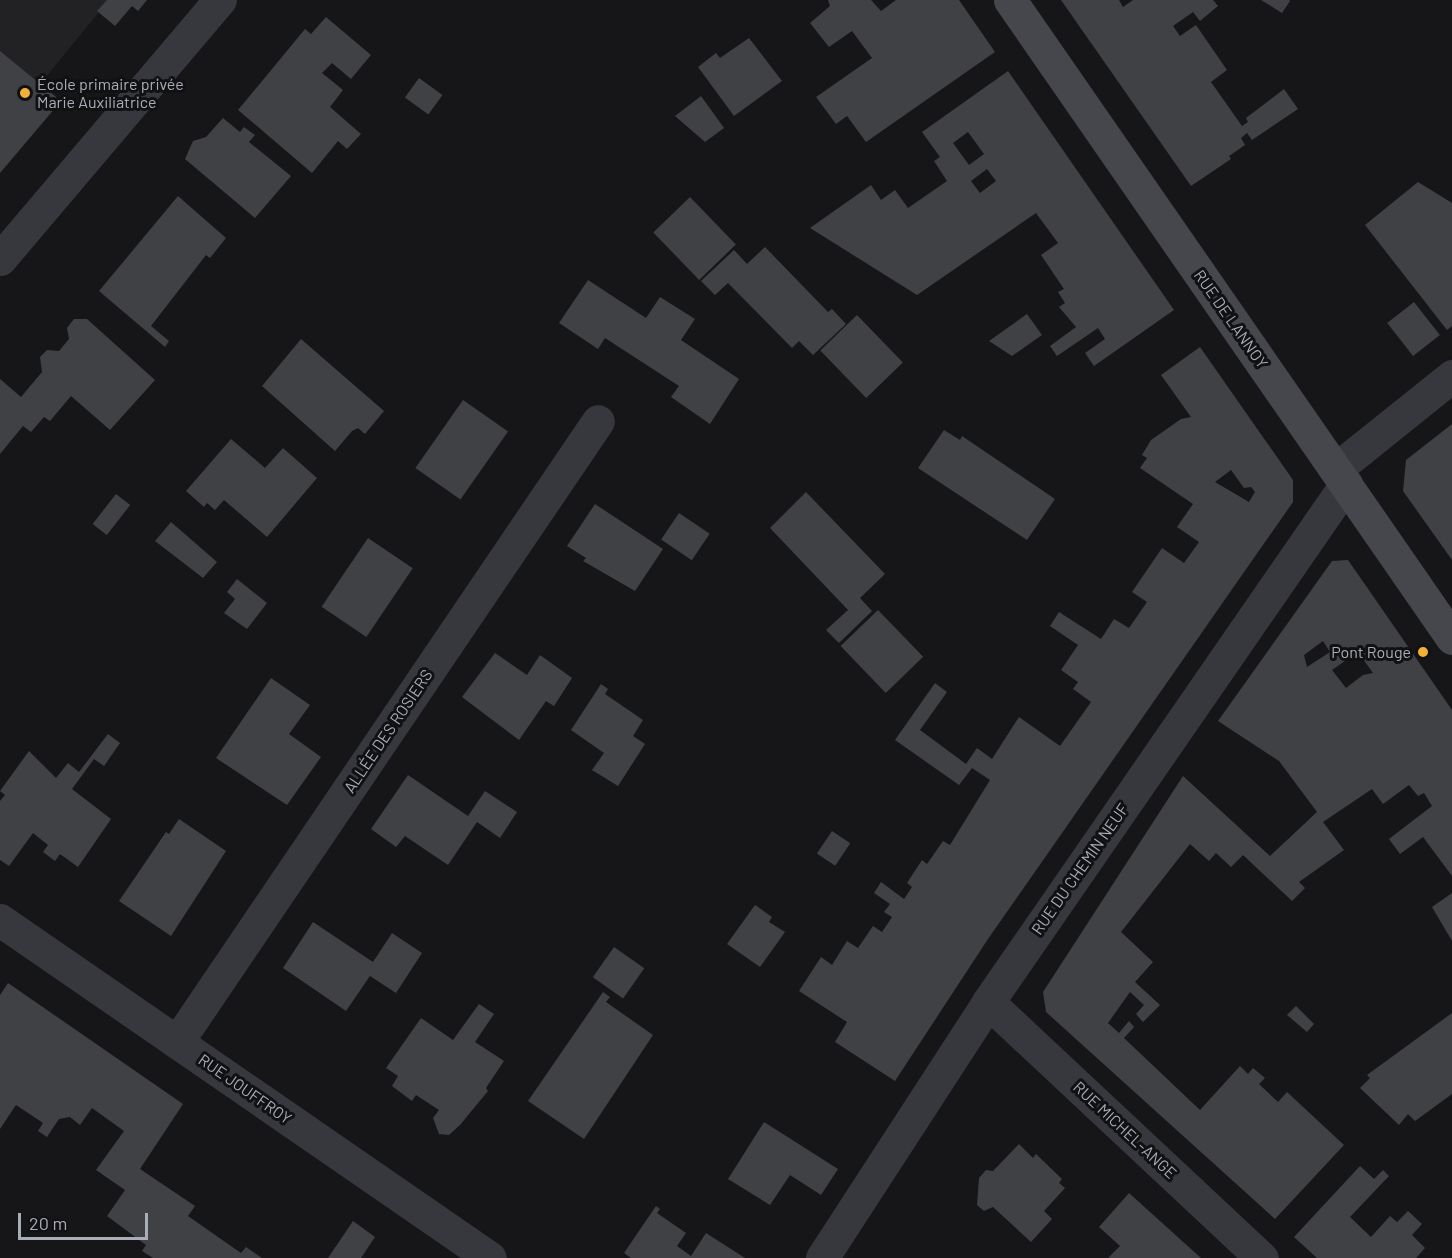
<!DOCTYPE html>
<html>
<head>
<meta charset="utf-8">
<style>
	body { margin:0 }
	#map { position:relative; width:1452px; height:1258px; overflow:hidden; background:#161618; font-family:Barlow,sans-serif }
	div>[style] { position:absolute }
	.built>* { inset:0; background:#222225 }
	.building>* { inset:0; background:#404145; transform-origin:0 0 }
	.minor>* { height:33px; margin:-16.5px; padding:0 16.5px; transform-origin:16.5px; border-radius:16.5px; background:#37383d }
	.secondary>* { height:33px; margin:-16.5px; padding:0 16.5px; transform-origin:16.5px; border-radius:16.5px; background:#45474d }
	.dots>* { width:16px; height:16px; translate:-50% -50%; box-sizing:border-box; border:3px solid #111113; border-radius:50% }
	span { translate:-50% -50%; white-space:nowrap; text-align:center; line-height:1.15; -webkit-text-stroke:6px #111113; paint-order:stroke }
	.poi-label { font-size:16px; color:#a8adb8 }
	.left { translate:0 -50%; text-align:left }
	.right { translate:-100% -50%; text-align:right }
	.street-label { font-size:16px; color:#a8adb8 }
	.scale { position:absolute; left:18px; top:1213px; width:130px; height:27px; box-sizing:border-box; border:3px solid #a8adb8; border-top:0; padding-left:8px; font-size:18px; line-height:21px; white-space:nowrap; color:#a8adb8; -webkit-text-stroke:4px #111113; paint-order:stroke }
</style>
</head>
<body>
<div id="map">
	<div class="built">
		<div style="clip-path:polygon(0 0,109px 0,40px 84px,61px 101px,0 173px)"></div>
	</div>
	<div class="building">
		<div style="clip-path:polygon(107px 0,147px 0,138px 11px,132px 6px,115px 26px,97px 11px)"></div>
		<div style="clip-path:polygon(828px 0,871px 0,881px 11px,896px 0,959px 0,995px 52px,866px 142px,847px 116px,836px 124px,816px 97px,872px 58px,852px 31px,829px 47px,810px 23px,830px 6px)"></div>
		<div style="clip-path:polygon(1061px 0,1119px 0,1123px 7px,1133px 0,1213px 0,1218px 6px,1200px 21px,1193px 12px,1173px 26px,1180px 36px,1196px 25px,1227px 70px,1211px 82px,1242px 126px,1248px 122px,1246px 118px,1284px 89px,1298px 109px,1252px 140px,1247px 133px,1241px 138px,1245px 145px,1229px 156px,1231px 159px,1191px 186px)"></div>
		<div style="clip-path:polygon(1261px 0,1289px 0,1290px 1px,1282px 13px)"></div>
		<div style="clip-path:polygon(326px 17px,371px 55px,351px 79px,332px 63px,322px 73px,343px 90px,330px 107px,361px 134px,347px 149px,338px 141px,312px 173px,238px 110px,305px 29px,311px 34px)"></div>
		<div style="clip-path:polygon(749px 38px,782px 81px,734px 116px,698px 67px,716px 53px,720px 58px)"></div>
		<div style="clip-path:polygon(0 51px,61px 101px,0 173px)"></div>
		<div style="clip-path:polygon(evenodd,1008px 71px,1174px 310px,1094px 366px,1085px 353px,1105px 339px,1098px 328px,1057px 356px,1050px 346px,1076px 327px,1059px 307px,1065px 303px,1058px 292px,1064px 289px,1041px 255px,1058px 243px,1036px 213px,917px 295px,810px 228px,871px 185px,881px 200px,895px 190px,908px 208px,947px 181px,934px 161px,940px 157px,922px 132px,1008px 71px,968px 132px,984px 154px,969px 165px,953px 143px,968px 132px,1008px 71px,987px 169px,996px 181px,980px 193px,971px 181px,987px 169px)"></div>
		<div style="left:419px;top:78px;width:29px;height:24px;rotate:36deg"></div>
		<div style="clip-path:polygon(701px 96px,724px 128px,705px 142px,675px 116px)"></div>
		<div style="clip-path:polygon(223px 118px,240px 132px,244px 127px,255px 135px,249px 142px,291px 176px,255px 218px,185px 159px,193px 141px,206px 137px)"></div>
		<div style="clip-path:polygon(1418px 182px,1452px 203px,1452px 326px,1447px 330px,1365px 225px)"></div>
		<div style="clip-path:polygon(178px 196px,226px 238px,210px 258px,206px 255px,151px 326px,169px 341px,165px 347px,99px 291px)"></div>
		<div style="left:690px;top:197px;width:66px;height:51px;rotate:46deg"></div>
		<div style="clip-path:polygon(765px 247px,828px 312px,832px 309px,846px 324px,813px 355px,799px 341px,792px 348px,728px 283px,715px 295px,701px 281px,734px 250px,747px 264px)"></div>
		<div style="clip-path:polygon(588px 280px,646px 318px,660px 297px,695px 319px,681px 340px,739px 379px,710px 424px,671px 397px,679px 386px,605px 338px,598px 349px,559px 323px)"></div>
		<div style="left:1414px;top:302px;width:42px;height:34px;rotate:52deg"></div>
		<div style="clip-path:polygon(1027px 314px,1042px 335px,1012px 356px,989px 341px)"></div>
		<div style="left:857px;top:315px;width:66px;height:51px;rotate:46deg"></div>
		<div style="clip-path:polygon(74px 319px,87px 319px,155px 380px,110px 430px,71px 396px,50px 421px,44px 417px,31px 432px,23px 426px,0 454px,0 379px,21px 397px,42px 372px,40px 357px,47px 350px,59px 351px,69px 339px,67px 328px)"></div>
		<div style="clip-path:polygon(301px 339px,384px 411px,365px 434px,358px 428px,352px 431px,335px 451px,262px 386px)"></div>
		<div style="clip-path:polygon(evenodd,1200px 347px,1293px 480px,1293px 502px,988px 939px,895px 1081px,835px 1042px,847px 1022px,799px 991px,821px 957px,832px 965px,847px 941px,858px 948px,873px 926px,882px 932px,892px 917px,884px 912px,890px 904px,874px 893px,881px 882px,904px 899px,912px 887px,907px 883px,922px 860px,927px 864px,943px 841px,950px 845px,990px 780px,972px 768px,959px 785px,895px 740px,935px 683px,947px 692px,920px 730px,966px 764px,977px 748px,992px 759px,1019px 717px,1060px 746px,1091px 702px,1073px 689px,1078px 682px,1061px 670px,1078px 645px,1050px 626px,1059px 612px,1101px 639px,1114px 619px,1129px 628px,1147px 602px,1132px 592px,1162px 548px,1184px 563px,1199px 542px,1177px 527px,1193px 504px,1140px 468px,1147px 458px,1142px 455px,1151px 440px,1181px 419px,1191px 417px,1161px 375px,1200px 347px,1231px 470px,1244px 488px,1251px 487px,1255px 492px,1249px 502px,1215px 482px,1231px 470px)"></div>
		<div style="left:463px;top:400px;width:55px;height:83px;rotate:35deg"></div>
		<div style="clip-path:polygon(1452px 424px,1452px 560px,1403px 491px,1406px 460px)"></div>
		<div style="clip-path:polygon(944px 430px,960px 440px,962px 436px,1055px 499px,1027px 540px,918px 468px)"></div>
		<div style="clip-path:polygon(231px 439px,265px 468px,283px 448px,317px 478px,267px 537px,224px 500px,215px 510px,207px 503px,204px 507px,186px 491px)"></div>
		<div style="clip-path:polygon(806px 492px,885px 574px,860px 598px,872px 611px,839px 643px,826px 630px,848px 610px,770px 528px)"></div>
		<div style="left:116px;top:494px;width:18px;height:38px;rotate:38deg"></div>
		<div style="clip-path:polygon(595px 504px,663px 549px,635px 591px,583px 561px,586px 558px,567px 546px)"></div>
		<div style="left:679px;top:513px;width:37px;height:32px;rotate:34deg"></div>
		<div style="clip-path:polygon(171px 522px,217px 562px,203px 578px,155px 541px)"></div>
		<div style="left:368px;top:538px;width:54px;height:83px;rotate:34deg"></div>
		<div style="clip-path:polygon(evenodd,1348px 560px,1452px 710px,1452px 876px,1423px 837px,1400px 854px,1389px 839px,1432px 806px,1424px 793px,1418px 796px,1409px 785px,1383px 804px,1372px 789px,1323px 822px,1344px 850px,1299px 882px,1305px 888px,1292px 901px,1243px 855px,1231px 867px,1216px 853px,1209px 861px,1190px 844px,1121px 932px,1153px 962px,1135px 982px,1160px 1005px,1143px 1022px,1136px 1014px,1144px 1005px,1130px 992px,1108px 1023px,1119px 1033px,1129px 1021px,1134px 1027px,1124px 1038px,1200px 1110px,1240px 1066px,1248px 1074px,1253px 1068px,1265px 1078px,1259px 1084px,1278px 1102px,1287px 1092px,1344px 1145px,1275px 1219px,1046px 1012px,1043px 992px,1183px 776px,1270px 856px,1317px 812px,1279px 761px,1218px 721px,1332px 561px,1348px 560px,1323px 641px,1330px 652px,1307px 667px,1304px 655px,1323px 641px,1348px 560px,1358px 652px,1373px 673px,1363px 675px,1346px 688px,1332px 670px,1358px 652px)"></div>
		<div style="clip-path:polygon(237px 579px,267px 603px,247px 629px,224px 613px,235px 599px,227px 592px)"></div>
		<div style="left:878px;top:610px;width:65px;height:52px;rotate:46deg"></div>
		<div style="clip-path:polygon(495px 653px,527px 675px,540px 655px,572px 678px,554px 706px,546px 701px,519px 740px,462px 697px)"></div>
		<div style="clip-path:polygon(271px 678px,310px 705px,289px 734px,321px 757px,287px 805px,216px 758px)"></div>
		<div style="clip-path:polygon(601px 684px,608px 689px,605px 694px,643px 720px,633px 736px,645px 744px,618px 786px,592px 770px,604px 753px,571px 730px)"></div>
		<div style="clip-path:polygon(108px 734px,120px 743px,104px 766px,94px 759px,72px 789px,111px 819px,78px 867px,60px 854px,55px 861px,43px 852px,48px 845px,33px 833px,9px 866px,0 860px,0 801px,5px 795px,0 791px,29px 751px,56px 778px,68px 763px,79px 772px)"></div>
		<div style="clip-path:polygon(408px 775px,468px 816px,485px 791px,517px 812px,500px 838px,477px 822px,448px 865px,405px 836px,396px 847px,371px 829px)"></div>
		<div style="clip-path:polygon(179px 819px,226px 851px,171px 936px,119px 901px,166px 832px,169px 834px)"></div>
		<div style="left:832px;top:831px;width:22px;height:27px;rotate:34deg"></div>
		<div style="clip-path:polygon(1452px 893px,1452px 941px,1432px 907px)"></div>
		<div style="clip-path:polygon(755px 905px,772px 917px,769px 922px,785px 932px,760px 967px,727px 944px)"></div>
		<div style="clip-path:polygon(313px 922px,373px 962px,392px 933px,422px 953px,396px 993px,370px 976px,346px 1011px,283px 968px)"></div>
		<div style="left:614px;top:947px;width:37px;height:37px;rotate:35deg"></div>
		<div style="clip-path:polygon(8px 983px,183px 1104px,140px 1169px,195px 1206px,188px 1216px,241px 1253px,246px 1247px,262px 1258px,153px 1258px,142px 1251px,146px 1245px,107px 1216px,125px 1190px,96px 1170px,124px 1131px,92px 1108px,80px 1125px,70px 1117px,59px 1119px,47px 1137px,38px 1131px,43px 1123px,16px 1105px,0 1129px,0 995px)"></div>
		<div style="clip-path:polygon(603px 992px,610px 997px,606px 1002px,653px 1035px,584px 1139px,528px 1101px)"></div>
		<div style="clip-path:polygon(479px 1004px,494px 1014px,475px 1042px,504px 1061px,486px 1088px,488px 1091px,460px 1125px,449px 1135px,439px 1134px,433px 1118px,439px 1110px,416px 1095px,412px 1101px,392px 1086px,398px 1076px,386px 1068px,421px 1018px,453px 1040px)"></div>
		<div style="clip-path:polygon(1296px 1006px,1314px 1024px,1307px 1032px,1287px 1015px)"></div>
		<div style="clip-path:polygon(1452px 1013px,1452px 1094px,1415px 1121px,1408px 1114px,1399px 1125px,1360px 1088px,1370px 1078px,1367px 1075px)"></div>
		<div style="clip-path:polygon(764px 1122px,838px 1169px,821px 1195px,790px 1175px,770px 1205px,728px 1179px)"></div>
		<div style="clip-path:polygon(1019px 1144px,1033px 1158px,1036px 1154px,1062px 1179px,1059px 1183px,1065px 1188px,1044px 1211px,1052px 1219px,1031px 1242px,993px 1207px,984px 1211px,977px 1205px,979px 1178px,986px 1170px,993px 1171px)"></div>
		<div style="clip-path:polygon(1360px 1166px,1374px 1179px,1383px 1170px,1389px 1176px,1350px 1217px,1371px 1237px,1390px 1216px,1397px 1222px,1408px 1211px,1422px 1224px,1412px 1235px,1425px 1248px,1416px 1258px,1317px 1258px,1294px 1237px)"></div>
		<div style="clip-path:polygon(1129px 1193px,1150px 1212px,1201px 1258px,1108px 1258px,1120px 1246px,1099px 1227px)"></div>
		<div style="clip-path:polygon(656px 1206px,660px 1209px,657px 1213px,686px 1233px,677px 1246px,691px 1256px,706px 1233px,745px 1258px,631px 1258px,624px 1253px)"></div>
		<div style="clip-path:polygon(353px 1221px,375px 1237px,361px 1258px,328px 1258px)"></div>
	</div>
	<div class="minor">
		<div style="left:0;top:259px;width:340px;rotate:-49.7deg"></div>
		<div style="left:1336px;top:469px;width:149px;rotate:-38.7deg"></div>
		<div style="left:0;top:920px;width:595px;rotate:34.6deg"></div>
		<div style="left:988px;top:1002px;width:375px;rotate:43.1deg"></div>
		<div style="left:177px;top:1042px;width:750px;rotate:-55.87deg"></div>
		<div style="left:822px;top:1258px;width:305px;rotate:-57deg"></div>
		<div style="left:988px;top:1002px;width:630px;rotate:-55.35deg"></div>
	</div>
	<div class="secondary">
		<div style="left:1010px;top:0;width:776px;rotate:55.29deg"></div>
	</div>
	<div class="dots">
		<div style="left:25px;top:93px;background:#f2b134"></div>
		<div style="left:1423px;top:652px;background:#f2b134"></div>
	</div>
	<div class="poi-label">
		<span class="left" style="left:37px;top:93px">École primaire privée<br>Marie Auxiliatrice</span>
		<span class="right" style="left:1411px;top:652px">Pont Rouge</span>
	</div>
	<div class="street-label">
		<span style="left:1231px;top:319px;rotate:55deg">RUE DE LANNOY</span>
		<span style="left:388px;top:731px;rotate:-56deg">ALLÉE DES ROSIERS</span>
		<span style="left:1080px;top:869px;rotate:-55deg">RUE DU CHEMIN NEUF</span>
		<span style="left:245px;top:1089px;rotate:35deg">RUE JOUFFROY</span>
		<span style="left:1125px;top:1130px;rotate:43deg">RUE MICHEL-ANGE</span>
	</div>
	<div class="scale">20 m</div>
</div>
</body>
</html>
